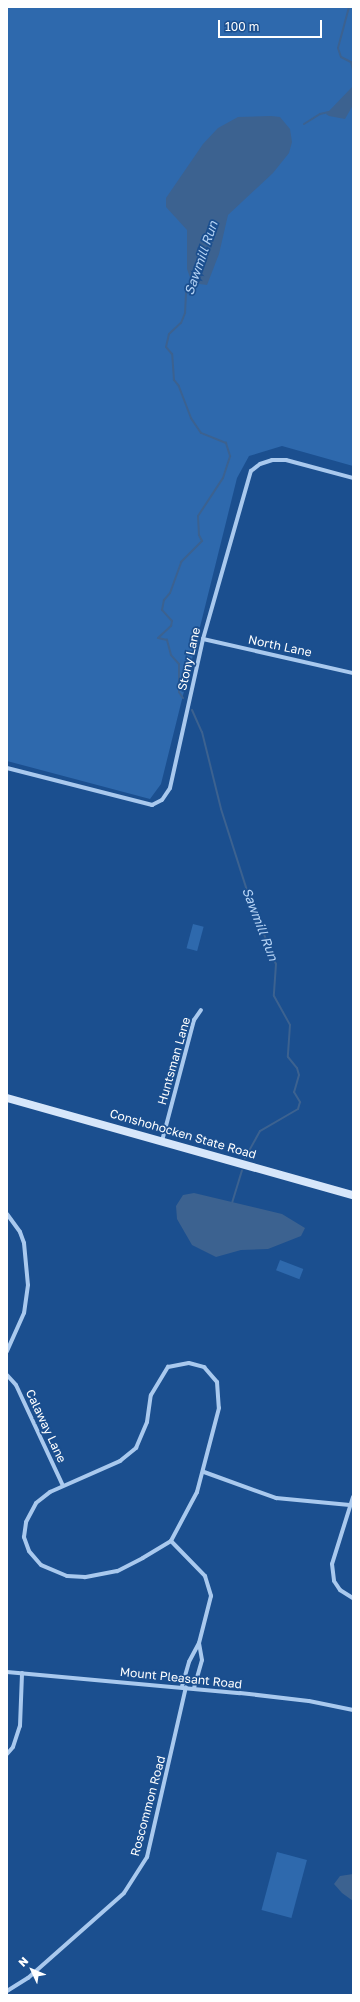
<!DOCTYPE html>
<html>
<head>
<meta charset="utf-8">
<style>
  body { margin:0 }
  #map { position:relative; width:360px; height:2002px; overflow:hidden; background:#1b4f8f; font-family:"Golos Text",sans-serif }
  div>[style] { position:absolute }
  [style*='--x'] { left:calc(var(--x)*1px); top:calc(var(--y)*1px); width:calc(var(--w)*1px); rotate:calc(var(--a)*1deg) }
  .green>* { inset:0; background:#2e69ad; transform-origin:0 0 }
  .water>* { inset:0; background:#3c6290 }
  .stream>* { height:2px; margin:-1px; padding:0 1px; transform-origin:1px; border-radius:1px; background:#3c6290 }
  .minor>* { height:4px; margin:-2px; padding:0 2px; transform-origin:2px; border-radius:2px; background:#a9c9ee }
  .secondary>* { height:8px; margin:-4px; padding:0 4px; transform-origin:4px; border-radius:4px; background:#d6e6fa }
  span { translate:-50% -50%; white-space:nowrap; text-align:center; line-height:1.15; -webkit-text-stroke:3.5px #1b4f8f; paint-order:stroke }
  .street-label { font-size:12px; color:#fff }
  .water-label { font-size:13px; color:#b5d3f5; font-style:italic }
  .frame { position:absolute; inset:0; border:8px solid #fff; pointer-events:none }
  .north { position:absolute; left:12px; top:1950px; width:40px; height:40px; -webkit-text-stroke:3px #1b4f8f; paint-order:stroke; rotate:314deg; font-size:11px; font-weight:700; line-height:16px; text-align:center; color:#fff }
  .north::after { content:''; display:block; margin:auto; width:14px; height:18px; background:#fff; clip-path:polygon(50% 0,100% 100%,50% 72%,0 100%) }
  .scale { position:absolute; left:218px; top:20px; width:104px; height:18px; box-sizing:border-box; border:2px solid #fff; border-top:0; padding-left:5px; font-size:12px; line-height:14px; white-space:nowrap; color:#fff; -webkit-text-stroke:3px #1b4f8f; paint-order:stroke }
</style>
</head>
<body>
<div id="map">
  <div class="green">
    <div style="clip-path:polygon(7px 7px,353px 7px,353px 466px,282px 446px,249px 456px,237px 478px,161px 784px,150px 799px,7px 761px)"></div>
    <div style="left:193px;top:924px;width:11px;height:25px;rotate:15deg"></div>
    <div style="left:280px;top:1260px;width:25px;height:11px;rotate:21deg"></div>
    <div style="left:277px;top:1852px;width:31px;height:60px;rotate:15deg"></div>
  </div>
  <div class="water">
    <div style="clip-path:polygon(353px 86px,353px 105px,345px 119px,329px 116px,326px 114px,329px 111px)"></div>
    <div style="clip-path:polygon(271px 116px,280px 117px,290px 129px,292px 142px,289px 153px,273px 173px,228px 215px,219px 254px,207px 285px,192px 283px,187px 269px,187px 230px,166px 207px,166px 198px,203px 144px,218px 128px,238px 117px)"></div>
    <div style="clip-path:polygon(194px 1193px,282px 1214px,305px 1228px,301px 1236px,268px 1249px,241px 1250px,216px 1257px,192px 1245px,177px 1219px,176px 1206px,183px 1195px)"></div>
    <div style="clip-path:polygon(353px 1874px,353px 1901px,342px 1893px,334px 1884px,340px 1876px)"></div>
  </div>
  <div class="stream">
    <div style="--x:349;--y:7;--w:42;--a:105"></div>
    <div style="--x:338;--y:48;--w:9;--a:72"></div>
    <div style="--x:341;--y:57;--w:11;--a:27"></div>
    <div style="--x:351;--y:62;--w:8;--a:76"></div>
    <div style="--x:304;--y:124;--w:19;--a:-32"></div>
    <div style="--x:320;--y:114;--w:9;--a:-13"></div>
    <div style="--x:183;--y:698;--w:7;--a:-124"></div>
    <div style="--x:179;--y:692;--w:28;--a:-90"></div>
    <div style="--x:179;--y:664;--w:12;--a:-132"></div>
    <div style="--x:171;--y:655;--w:16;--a:-105"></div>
    <div style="--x:167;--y:640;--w:9;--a:-167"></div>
    <div style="--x:158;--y:638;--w:18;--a:-43"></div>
    <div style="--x:171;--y:626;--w:5;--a:-79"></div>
    <div style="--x:172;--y:621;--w:15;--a:-132"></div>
    <div style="--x:162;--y:610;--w:10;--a:-79"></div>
    <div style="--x:164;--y:600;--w:9;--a:-49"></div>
    <div style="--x:170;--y:593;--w:33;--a:-70"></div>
    <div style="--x:181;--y:562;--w:30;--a:-45"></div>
    <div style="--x:202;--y:541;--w:7;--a:-117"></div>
    <div style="--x:199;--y:535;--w:19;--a:-93"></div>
    <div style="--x:198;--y:516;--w:45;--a:-56.7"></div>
    <div style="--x:223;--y:478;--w:23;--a:-72"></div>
    <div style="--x:230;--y:456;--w:14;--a:-107"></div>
    <div style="--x:226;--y:443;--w:27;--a:-158"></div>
    <div style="--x:201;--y:433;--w:18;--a:-124"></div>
    <div style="--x:191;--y:418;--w:34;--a:-111"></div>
    <div style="--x:179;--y:386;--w:8;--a:-130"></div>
    <div style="--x:174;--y:380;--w:26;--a:-94"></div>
    <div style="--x:172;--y:354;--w:9;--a:-131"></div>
    <div style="--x:166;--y:347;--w:13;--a:-77"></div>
    <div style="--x:169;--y:334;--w:16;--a:-43"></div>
    <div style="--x:181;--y:323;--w:11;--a:-68"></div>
    <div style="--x:185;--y:313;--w:20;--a:-87"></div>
    <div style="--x:186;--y:293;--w:13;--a:-58"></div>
    <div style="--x:192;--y:710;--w:24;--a:66"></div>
    <div style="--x:202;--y:732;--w:79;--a:76.1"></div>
    <div style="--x:221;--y:809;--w:92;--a:72.3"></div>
    <div style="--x:249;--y:897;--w:72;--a:68.1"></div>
    <div style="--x:276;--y:964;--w:32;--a:94"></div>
    <div style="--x:274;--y:996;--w:33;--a:61"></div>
    <div style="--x:290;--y:1025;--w:32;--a:94"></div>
    <div style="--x:288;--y:1057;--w:14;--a:51"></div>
    <div style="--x:297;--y:1068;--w:7;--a:74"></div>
    <div style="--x:299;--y:1075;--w:18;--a:106"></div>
    <div style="--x:294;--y:1092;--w:12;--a:59"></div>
    <div style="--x:300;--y:1102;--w:7;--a:106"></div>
    <div style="--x:298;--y:1109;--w:44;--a:149.9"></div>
    <div style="--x:260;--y:1131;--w:31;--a:119"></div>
    <div style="--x:232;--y:1203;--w:34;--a:-73"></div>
  </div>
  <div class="minor">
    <div style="--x:203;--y:639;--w:154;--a:12.8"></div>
    <div style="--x:7;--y:768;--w:150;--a:14.3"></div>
    <div style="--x:152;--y:805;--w:11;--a:-27"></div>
    <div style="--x:162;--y:800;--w:14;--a:-56"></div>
    <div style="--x:170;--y:788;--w:153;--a:-77.5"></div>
    <div style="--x:203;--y:639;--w:175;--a:-74.1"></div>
    <div style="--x:251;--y:471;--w:11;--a:-38"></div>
    <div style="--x:260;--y:464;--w:13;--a:-18"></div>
    <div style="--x:272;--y:460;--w:14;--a:0"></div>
    <div style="--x:286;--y:460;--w:69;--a:15"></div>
    <div style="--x:162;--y:1141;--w:125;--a:-75.2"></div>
    <div style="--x:194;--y:1020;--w:12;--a:-55"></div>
    <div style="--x:7;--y:1214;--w:22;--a:54"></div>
    <div style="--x:20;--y:1232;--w:12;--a:70"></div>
    <div style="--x:24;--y:1243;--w:42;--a:84.6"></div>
    <div style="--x:28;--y:1285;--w:28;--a:98"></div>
    <div style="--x:24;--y:1313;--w:42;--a:114.1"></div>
    <div style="--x:189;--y:1363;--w:16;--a:15"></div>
    <div style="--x:204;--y:1367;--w:20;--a:49"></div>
    <div style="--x:217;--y:1382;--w:26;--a:86"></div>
    <div style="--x:219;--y:1408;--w:87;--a:104.7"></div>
    <div style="--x:197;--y:1492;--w:55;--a:118"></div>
    <div style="--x:171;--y:1541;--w:33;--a:149"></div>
    <div style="--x:143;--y:1558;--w:29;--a:153"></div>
    <div style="--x:117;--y:1571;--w:33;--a:169"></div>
    <div style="--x:85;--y:1577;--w:18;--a:-177"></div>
    <div style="--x:67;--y:1576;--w:28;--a:-157"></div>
    <div style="--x:41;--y:1565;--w:18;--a:-131"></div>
    <div style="--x:29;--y:1551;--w:15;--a:-110"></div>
    <div style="--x:24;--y:1537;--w:15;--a:-82"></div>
    <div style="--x:26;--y:1522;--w:21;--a:-62"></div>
    <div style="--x:36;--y:1503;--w:18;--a:-38"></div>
    <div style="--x:50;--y:1492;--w:77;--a:-23.9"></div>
    <div style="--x:120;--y:1461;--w:21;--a:-39"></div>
    <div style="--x:136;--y:1448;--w:28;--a:-67"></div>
    <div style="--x:147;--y:1422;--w:27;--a:-82"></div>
    <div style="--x:151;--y:1395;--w:33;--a:-59"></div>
    <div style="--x:168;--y:1367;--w:21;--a:-11"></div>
    <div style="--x:7;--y:1375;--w:13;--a:48"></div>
    <div style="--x:16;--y:1385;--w:111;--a:65"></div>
    <div style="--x:204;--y:1472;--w:77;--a:19.9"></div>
    <div style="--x:276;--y:1498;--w:74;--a:5.4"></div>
    <div style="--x:353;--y:1497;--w:70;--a:107.4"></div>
    <div style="--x:332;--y:1564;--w:17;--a:83"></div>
    <div style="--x:334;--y:1581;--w:11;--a:56"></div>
    <div style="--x:340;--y:1590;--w:15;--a:32"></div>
    <div style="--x:171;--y:1541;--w:49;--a:45.8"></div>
    <div style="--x:205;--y:1576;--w:21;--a:73"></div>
    <div style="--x:211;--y:1596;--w:49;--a:104.3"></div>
    <div style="--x:199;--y:1643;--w:21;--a:118"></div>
    <div style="--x:189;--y:1662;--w:26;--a:106"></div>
    <div style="--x:7;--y:1672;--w:234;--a:5.2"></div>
    <div style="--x:240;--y:1693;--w:69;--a:6.6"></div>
    <div style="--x:309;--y:1701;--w:45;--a:11.6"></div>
    <div style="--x:194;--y:1688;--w:29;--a:-74"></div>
    <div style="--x:202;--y:1660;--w:17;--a:-100"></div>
    <div style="--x:7;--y:1754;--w:9;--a:-49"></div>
    <div style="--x:13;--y:1747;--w:22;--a:-72"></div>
    <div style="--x:20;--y:1726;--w:53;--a:-87.8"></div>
    <div style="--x:7;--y:1991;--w:25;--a:-32"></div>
    <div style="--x:28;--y:1978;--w:128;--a:-41.5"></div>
    <div style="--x:124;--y:1893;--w:43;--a:-57.4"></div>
    <div style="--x:147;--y:1857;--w:174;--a:-77.1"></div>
  </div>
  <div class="secondary">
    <div style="--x:7;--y:1098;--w:359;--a:15.7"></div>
  </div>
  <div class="street-label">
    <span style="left:280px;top:646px;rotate:12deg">North Lane</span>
    <span style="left:189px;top:659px;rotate:-77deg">Stony Lane</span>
    <span style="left:174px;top:1061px;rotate:-74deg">Huntsman Lane</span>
    <span style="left:183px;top:1134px;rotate:16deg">Conshohocken State Road</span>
    <span style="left:46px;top:1426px;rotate:65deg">Calaway Lane</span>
    <span style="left:181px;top:1678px;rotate:6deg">Mount Pleasant Road</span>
    <span style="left:148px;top:1806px;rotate:-75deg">Roscommon Road</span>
  </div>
  <div class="water-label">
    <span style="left:201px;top:258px;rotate:-71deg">Sawmill Run</span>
    <span style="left:260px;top:924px;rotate:69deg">Sawmill Run</span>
  </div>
  <div class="frame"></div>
  <div class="north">N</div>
  <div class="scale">100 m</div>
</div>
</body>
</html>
